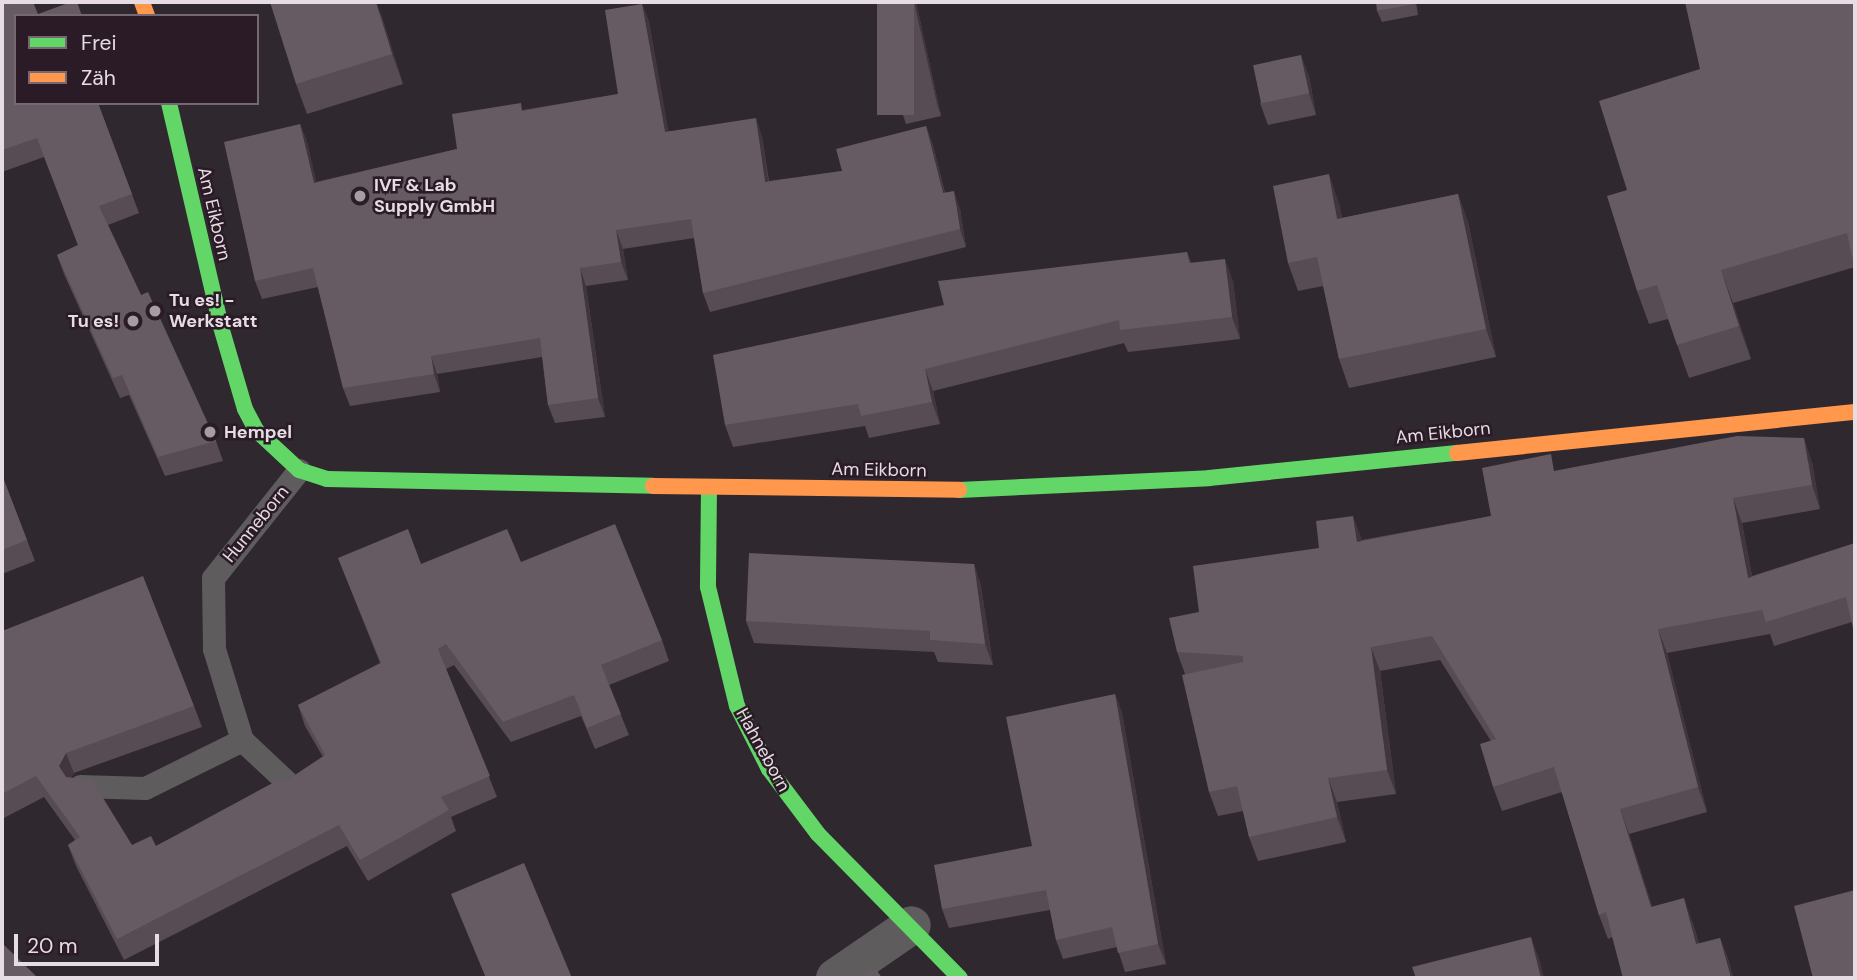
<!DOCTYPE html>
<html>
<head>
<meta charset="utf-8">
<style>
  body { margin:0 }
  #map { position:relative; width:1857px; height:980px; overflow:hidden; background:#30282f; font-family:"DM Sans",sans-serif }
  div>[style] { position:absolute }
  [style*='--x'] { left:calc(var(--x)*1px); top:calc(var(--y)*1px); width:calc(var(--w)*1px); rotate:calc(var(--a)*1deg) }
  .lane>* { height:23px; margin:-11.5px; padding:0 11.5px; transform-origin:11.5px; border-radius:11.5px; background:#5f5c5e }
  .street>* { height:38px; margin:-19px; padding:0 19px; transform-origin:19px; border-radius:19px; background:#5f5c5e }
  .fast>* { height:16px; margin:-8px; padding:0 8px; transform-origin:8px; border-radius:8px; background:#63d668 }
  .slow>* { height:16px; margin:-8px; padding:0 8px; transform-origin:8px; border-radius:8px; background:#ff974d }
  .wall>* { inset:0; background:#574b54 }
  .shaded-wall>* { inset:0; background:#41363f }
  .building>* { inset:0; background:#665b63; transform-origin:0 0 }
  .dots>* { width:19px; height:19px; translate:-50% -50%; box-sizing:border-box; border:4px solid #2a1b27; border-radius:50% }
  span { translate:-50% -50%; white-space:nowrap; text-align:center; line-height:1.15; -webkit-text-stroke:5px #2a1b27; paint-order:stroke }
  .poi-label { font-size:18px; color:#e6dce3; font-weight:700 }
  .left { translate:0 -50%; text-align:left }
  .right { translate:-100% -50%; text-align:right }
  .street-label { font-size:18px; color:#e6dce3 }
  .frame { position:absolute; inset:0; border:4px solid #e6dce3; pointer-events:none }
  .legend { position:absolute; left:14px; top:14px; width:245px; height:91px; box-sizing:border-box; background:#2a1b27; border:2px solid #756872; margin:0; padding:9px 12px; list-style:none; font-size:21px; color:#e6dce3 }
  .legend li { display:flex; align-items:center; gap:14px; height:35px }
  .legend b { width:35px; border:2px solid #756872 }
  .scale { position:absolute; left:14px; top:934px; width:145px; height:32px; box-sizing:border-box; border:4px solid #e6dce3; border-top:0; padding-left:9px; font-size:21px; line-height:24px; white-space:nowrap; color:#e6dce3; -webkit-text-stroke:5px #2a1b27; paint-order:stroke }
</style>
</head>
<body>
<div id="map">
  <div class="lane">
    <div style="--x:242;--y:740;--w:95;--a:-107.1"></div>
    <div style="--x:214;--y:649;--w:71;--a:-90.8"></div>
    <div style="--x:213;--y:578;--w:138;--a:-51.5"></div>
    <div style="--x:80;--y:786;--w:65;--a:1.8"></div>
    <div style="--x:145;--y:788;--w:108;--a:-26.3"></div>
    <div style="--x:242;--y:740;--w:69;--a:43.2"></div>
  </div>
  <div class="street">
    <div style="--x:835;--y:978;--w:93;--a:-34.5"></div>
  </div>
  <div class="fast">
    <div style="--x:169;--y:103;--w:230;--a:76.9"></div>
    <div style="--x:221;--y:327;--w:85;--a:73.7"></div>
    <div style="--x:245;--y:409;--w:24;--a:62"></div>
    <div style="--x:256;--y:430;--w:59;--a:42.9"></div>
    <div style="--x:299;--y:470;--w:29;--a:18"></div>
    <div style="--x:327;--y:479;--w:326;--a:1.2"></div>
    <div style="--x:709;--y:487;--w:100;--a:90.6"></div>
    <div style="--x:708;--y:587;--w:122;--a:76.3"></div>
    <div style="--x:737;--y:706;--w:71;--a:63.1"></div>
    <div style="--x:769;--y:769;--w:81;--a:53"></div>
    <div style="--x:818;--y:834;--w:202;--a:45.4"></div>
    <div style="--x:959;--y:490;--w:250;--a:-2.7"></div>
    <div style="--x:1209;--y:478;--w:249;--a:-5.8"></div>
  </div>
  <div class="slow">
    <div style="--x:142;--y:2;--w:15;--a:70"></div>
    <div style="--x:1457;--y:453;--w:400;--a:-5.9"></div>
    <div style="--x:653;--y:486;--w:306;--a:0.7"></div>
  </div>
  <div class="wall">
    <div style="clip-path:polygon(2px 2px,38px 14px,82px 16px,16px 16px,98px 103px,139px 213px,108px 225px,141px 295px,216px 441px,223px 461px,165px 476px,129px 395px,120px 398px,64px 274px,57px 255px,78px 245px,44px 157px,2px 172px)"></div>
    <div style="clip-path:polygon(877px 2px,916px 2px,941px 116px,906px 124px,902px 112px)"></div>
    <div style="clip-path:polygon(1416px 2px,1418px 15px,1382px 22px,1377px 11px)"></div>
    <div style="clip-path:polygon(1855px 2px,1855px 267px,1733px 303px,1751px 359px,1689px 378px,1668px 319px,1649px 324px,1637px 291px,1627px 190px,1700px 69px)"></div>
    <div style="clip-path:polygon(642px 4px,649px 22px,668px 131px,762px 136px,769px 181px,842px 171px,926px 126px,933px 145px,945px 193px,960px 209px,966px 247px,710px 312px,703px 293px,694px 238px,623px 249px,628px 280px,586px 286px,605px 417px,555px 423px,548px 405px,542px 357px,437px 374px,440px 392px,350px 406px,343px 388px,318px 287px,262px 299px,255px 281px,300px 124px,307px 142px,316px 182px,457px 149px,523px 110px,618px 94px)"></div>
    <div style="clip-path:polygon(381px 14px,403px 84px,307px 114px,296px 84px)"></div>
    <div style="clip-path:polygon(1309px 76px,1316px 115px,1268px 125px,1260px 103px)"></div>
    <div style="clip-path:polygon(1458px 194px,1468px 222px,1496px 357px,1349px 388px,1339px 359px,1323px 286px,1298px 291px,1288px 263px,1339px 203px,1342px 218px)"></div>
    <div style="clip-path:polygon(1187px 252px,1191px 263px,1233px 281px,1240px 339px,1128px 352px,1124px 343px,933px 391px,940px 424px,869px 438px,865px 426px,733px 447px,725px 425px)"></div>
    <div style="clip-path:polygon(1812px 462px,1820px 509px,1742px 523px,1752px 576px,1855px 543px,1852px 622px,1774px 646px,1770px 634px,1667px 653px,1707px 812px,1629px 834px,1652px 906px,1693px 923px,1699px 944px,1720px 938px,1729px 962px,1733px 978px,1623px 978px,1612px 937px,1608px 939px,1599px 915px,1562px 792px,1502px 811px,1493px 787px,1491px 741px,1440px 660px,1380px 671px,1396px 794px,1337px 802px,1346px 842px,1258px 861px,1249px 837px,1243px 811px,1218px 816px,1209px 792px,1185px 674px,1177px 652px,1199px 612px,1319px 548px,1491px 516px,1557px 471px)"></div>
    <div style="clip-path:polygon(2px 475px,35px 561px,2px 574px)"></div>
    <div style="clip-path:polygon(338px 558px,421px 564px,521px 562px,662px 640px,669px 661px,609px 685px,629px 735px,595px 749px,581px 716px,511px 742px,454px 665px,446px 669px,497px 797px,451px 817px,456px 831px,368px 881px,347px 846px,124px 960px,76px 866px,68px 845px,75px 840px,44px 797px,2px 819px,2px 631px,194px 706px,202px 727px,74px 773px,71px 778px,132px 845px,156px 846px,289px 779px,323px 757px,305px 726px,298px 705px,380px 663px)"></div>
    <div style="clip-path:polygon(974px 564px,981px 586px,993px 665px,938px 662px,934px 652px,754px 643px,746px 621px)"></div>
    <div style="clip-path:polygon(1115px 694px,1122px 713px,1166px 964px,1125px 972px,1117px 947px,1063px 959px,1056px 940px,1050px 910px,949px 928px,942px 909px,1032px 846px)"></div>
  </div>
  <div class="shaded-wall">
    <div style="clip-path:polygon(376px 2px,381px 14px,403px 84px,392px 54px)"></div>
    <div style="clip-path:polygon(914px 2px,916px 2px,941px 116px,937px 104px)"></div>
    <div style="clip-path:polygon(642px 4px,649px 22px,672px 150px,665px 132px)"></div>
    <div style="clip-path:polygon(1301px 55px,1309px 76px,1316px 115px,1309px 93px)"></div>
    <div style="clip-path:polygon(756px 118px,762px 136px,771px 200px,765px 182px)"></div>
    <div style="clip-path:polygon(300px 124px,307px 142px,321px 201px,314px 183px)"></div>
    <div style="clip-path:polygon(926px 126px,933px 145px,949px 212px,943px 193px)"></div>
    <div style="clip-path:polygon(1329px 174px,1339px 203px,1348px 247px,1337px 219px)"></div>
    <div style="clip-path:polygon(954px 191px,960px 209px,966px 247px,960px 229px)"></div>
    <div style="clip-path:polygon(1458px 194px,1468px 222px,1496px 357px,1486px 329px)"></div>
    <div style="clip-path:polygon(616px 230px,623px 249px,628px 280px,621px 262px)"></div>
    <div style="clip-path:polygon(1225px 259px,1233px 281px,1240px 339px,1232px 317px)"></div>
    <div style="clip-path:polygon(580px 268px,586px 286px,605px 417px,598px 398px)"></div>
    <div style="clip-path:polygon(1721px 270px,1733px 303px,1751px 359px,1739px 326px)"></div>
    <div style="clip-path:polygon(431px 356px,437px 374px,440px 392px,434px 374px)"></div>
    <div style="clip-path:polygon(925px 369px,933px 391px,940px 424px,932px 402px)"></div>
    <div style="clip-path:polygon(1804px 438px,1812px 462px,1820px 509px,1812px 485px)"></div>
    <div style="clip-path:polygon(1733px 498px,1742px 523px,1757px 602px,1748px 578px)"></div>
    <div style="clip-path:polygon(1353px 516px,1362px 540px,1366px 566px,1357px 542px)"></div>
    <div style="clip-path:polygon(974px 564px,981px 586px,993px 665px,985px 644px)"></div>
    <div style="clip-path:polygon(1658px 629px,1667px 653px,1707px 812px,1698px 787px)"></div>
    <div style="clip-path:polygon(1371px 647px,1380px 671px,1396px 794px,1387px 770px)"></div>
    <div style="clip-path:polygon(1115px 694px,1122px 713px,1166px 964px,1158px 944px)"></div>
    <div style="clip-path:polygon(66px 753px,74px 773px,66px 786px,59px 766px)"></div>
    <div style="clip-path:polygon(1328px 778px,1337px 802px,1346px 842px,1337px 817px)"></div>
    <div style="clip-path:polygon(1620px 809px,1629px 834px,1660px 931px,1651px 907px)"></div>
    <div style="clip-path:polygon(1684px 898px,1693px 923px,1705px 968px,1696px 944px)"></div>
    <div style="clip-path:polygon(1531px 937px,1540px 961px,1544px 978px,1541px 978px)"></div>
    <div style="clip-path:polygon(1720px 938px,1729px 962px,1733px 978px,1731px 978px)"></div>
  </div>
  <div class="building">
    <div style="clip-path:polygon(2px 2px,33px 2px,38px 14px,71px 2px,77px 2px,82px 16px,16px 16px,16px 103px,98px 103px,132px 194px,99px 206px,141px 295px,148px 292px,216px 441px,158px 457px,122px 375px,113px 378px,57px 255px,78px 245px,37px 138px,2px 150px)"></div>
    <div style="clip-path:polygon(270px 2px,376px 2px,392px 54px,296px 84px)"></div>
    <div style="left:877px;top:2px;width:37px;height:113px"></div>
    <div style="clip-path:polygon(1376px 2px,1414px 2px,1414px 4px,1377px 11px)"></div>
    <div style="clip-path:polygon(1685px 2px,1855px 2px,1855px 270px,1847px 233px,1721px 270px,1739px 326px,1677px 345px,1657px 285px,1637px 291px,1607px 196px,1627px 190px,1599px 101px,1700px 69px)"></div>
    <div style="clip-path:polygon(642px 4px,665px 132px,756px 118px,765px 182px,842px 171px,836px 149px,926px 126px,943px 193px,954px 191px,960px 229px,703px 293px,691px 219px,616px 230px,621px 262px,580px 268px,598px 398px,548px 405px,540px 338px,431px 356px,434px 374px,343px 388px,313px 268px,255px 281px,224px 142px,300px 124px,314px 183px,457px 149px,452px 114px,521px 103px,522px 111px,618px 94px,605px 10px)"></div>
    <div style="left:1301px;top:55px;width:39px;height:49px;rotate:78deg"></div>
    <div style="clip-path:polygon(1329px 174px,1337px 219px,1458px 194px,1486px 329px,1339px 359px,1317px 257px,1288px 263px,1273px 186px)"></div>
    <div style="clip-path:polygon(1187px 252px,1189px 263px,1225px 259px,1232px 317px,1120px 330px,1119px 320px,925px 369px,932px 402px,861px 416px,858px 404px,725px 425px,713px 355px,944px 305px,938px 281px)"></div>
    <div style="clip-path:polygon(1737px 436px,1804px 438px,1812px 485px,1733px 498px,1748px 578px,1855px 543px,1855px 637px,1846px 597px,1766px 622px,1762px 610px,1658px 629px,1698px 787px,1620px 809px,1651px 907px,1684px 898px,1696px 944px,1720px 938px,1731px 978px,1623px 978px,1606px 912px,1599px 915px,1554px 767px,1493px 787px,1480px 744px,1496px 739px,1432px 636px,1371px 647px,1387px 770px,1328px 778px,1337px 817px,1249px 837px,1237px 786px,1209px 792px,1182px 675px,1243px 662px,1243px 656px,1177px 652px,1169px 618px,1199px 612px,1193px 566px,1319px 548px,1316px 521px,1353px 516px,1357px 542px,1491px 516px,1482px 468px,1551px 454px,1554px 471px)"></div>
    <div style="clip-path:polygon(2px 475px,27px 540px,2px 550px)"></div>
    <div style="clip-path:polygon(615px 524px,662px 640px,601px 665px,621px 714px,587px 728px,574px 695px,503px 722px,446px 644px,438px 649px,490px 776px,441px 797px,449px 810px,360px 860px,339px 825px,117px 939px,68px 845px,80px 837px,36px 776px,2px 794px,2px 631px,143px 576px,194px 706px,66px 753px,59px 766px,66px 777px,92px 780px,132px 845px,151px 836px,156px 846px,280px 779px,289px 779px,325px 755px,298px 705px,381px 663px,338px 558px,408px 529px,421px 564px,507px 529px,521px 562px)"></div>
    <div style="clip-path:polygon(749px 553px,974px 564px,985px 644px,930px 640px,930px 631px,746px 621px)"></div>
    <div style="clip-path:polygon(1115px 694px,1158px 944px,1118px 953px,1112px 927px,1056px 940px,1046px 890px,942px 909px,934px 865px,1032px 846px,1006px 717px)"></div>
    <div style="clip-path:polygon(524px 863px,572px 978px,486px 978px,451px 894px)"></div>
    <div style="clip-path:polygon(1855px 890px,1855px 978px,1813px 978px,1794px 906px)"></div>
    <div style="clip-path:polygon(1531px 937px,1541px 978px,1416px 978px,1412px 967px)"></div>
    <div style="clip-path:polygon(2px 943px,38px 978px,2px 978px)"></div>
    <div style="clip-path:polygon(876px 969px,882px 978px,862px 978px)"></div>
  </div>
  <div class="dots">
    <div style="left:360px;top:196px;background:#a69da4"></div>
    <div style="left:155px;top:311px;background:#a69da4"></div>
    <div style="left:133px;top:321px;background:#a69da4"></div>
    <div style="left:210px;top:432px;background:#a69da4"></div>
  </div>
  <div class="poi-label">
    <span class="left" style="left:374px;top:196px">IVF &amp; Lab<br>Supply GmbH</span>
    <span class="left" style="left:169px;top:311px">Tu es! -<br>Werkstatt</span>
    <span class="right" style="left:119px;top:321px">Tu es!</span>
    <span class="left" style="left:224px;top:432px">Hempel</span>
  </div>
  <div class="street-label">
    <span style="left:214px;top:214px;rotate:77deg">Am Eikborn</span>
    <span style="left:1443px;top:433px;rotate:-6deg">Am Eikborn</span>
    <span style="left:879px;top:470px;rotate:1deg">Am Eikborn</span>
    <span style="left:256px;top:524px;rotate:-51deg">Hunneborn</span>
    <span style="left:763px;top:750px;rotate:61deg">Hahneborn</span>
  </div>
  <div class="frame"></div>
  <ul class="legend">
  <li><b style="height:9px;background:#63d668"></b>Frei</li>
  <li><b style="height:9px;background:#ff974d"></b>Zäh</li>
  </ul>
  <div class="scale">20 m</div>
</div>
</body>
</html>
